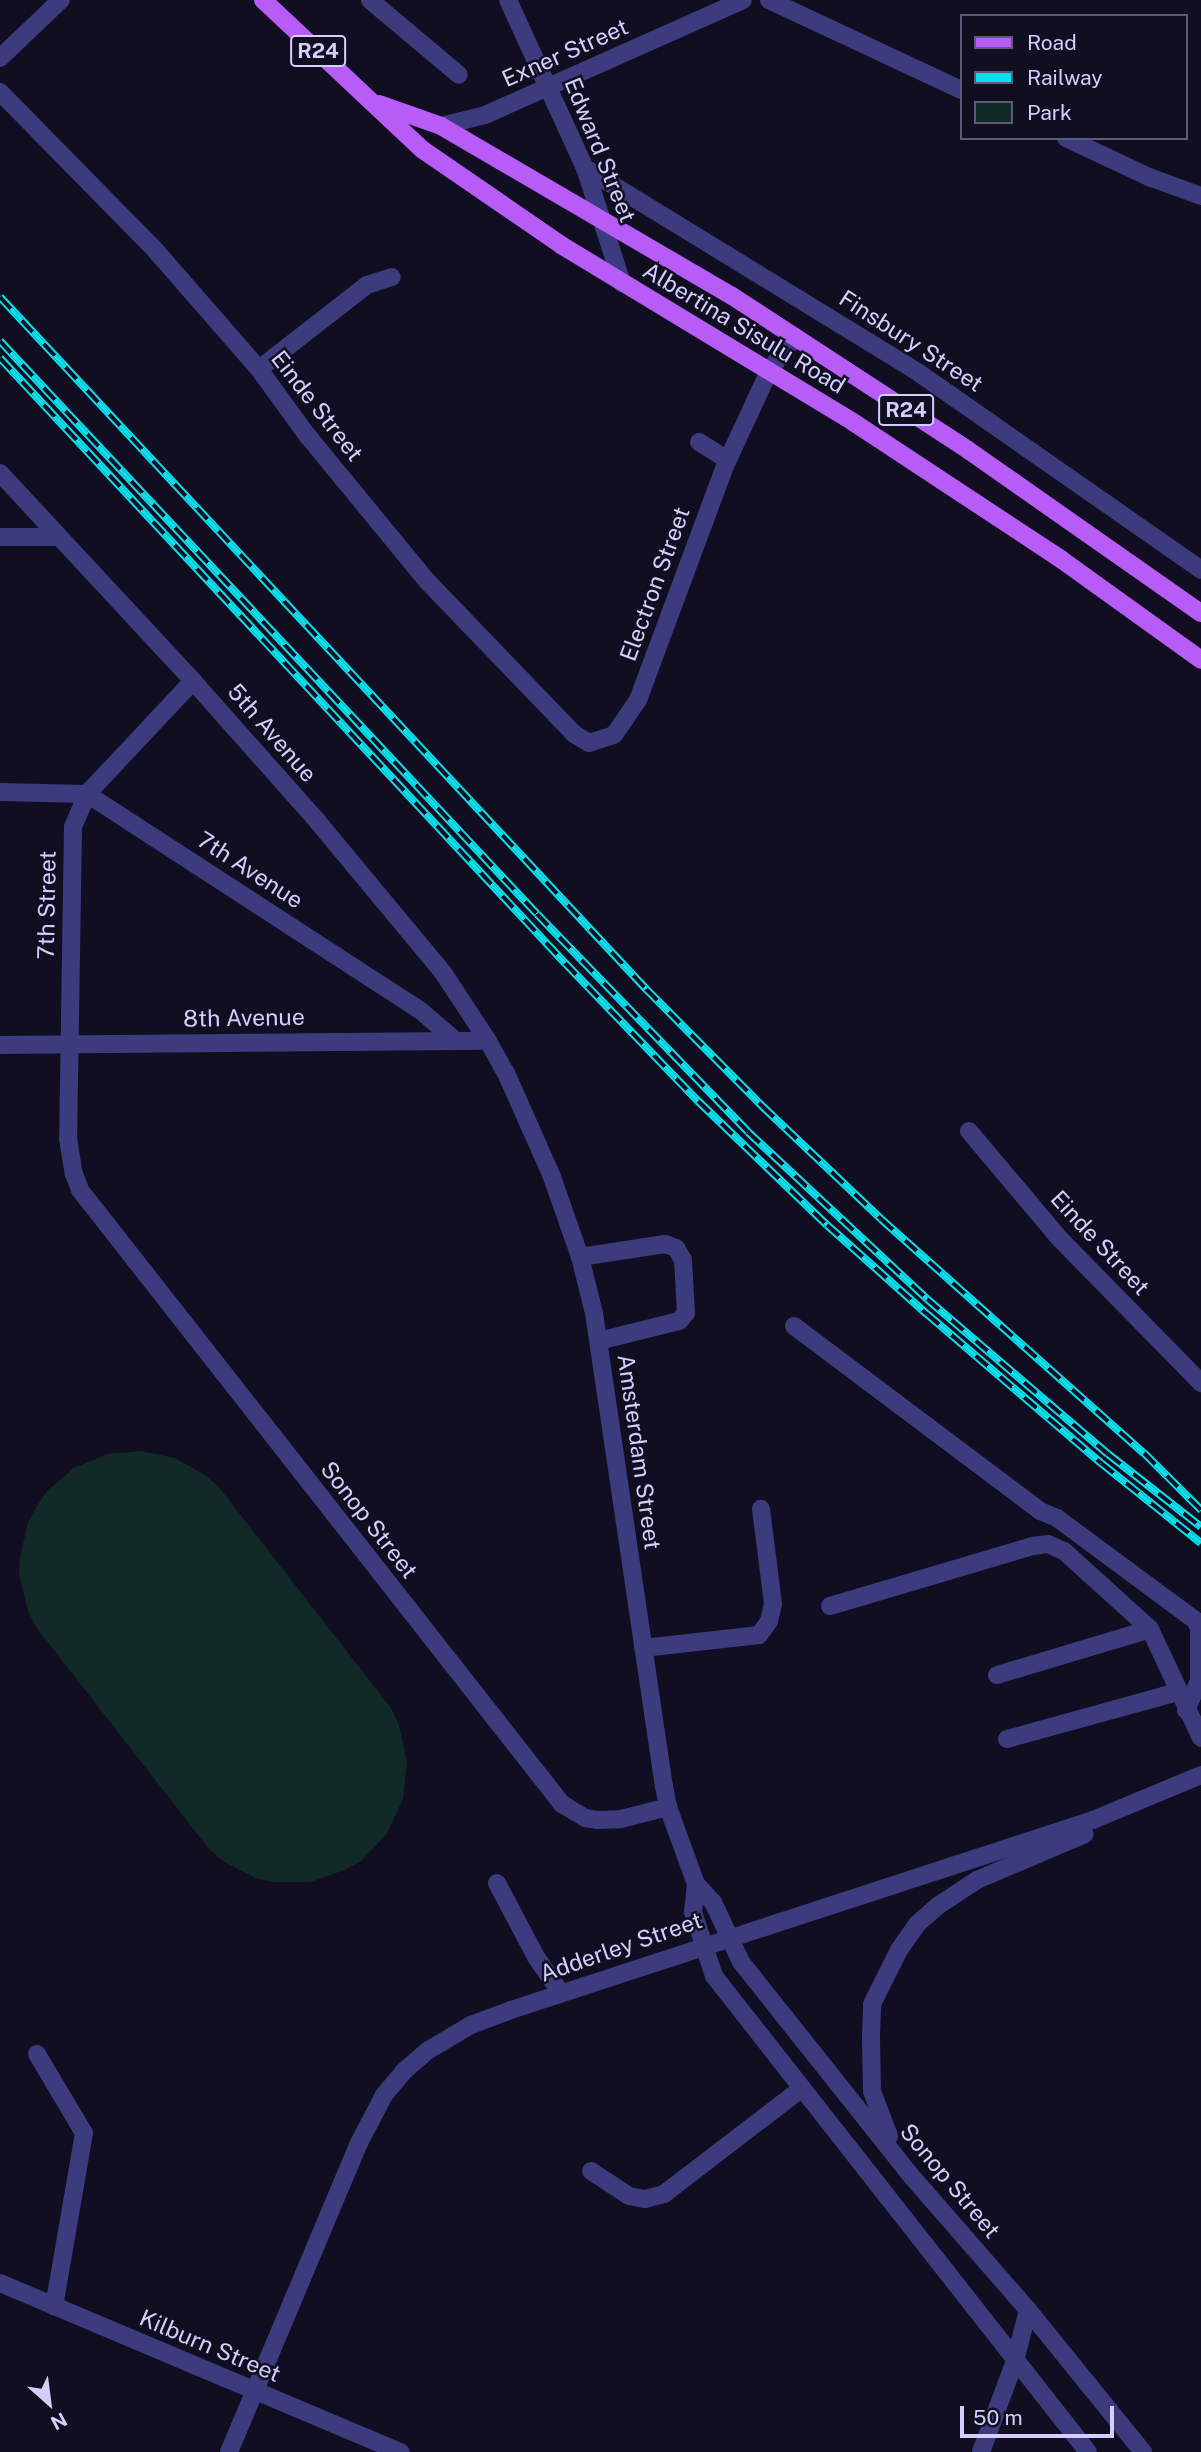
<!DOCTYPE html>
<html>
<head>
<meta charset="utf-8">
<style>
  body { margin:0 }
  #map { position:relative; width:1201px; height:2452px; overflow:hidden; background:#100e20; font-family:"Public Sans",sans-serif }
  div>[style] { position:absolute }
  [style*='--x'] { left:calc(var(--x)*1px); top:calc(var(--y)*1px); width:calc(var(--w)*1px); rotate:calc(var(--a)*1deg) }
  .green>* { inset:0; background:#112a28 }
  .minor>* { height:18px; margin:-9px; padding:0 9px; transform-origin:9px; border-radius:9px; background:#3b3b7d }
  .major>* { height:18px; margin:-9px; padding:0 9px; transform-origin:9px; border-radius:9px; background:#b75cf7 }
  .rail>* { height:8px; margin-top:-4px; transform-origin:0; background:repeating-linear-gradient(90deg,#100e20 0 16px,#0cdfec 0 32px); box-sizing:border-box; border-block:2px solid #0cdfec }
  span { translate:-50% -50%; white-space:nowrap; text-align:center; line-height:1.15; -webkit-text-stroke:5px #100e20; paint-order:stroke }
  .shield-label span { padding:2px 5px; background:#100e20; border:2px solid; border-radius:5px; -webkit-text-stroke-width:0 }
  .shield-label { font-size:21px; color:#d3cffd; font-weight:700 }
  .street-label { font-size:23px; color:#d3cffd }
  .legend { position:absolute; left:960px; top:14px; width:228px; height:126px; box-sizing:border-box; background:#100e20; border:2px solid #5e5b78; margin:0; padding:9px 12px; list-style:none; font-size:21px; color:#d3cffd }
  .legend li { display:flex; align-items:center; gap:14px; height:35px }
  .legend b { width:35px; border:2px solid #5e5b78 }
  .north { position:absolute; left:14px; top:2368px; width:70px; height:70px; -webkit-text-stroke:5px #100e20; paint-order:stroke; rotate:152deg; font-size:19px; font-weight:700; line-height:28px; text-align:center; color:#d3cffd }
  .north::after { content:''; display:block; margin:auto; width:24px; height:32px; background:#d3cffd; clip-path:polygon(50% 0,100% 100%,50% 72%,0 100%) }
  .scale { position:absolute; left:960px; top:2406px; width:154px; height:32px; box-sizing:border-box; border:4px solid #d3cffd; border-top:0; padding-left:9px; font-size:21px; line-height:24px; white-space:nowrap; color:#d3cffd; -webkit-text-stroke:5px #100e20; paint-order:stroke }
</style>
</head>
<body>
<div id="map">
  <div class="green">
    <div style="clip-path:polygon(141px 1451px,175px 1458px,205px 1475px,218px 1486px,391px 1708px,399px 1725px,407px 1762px,403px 1799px,387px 1834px,361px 1861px,345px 1870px,310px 1882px,273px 1882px,255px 1878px,223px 1861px,209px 1849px,36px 1627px,28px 1611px,19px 1575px,20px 1558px,28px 1522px,37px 1506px,47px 1491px,74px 1468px,107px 1454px)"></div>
  </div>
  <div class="minor">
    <div style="--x:370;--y:0;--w:116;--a:40.1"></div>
    <div style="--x:508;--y:0;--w:185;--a:65.4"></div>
    <div style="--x:585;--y:168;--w:121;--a:72.2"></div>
    <div style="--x:769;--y:0;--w:212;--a:25.1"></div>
    <div style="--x:0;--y:58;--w:84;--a:-43.6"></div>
    <div style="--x:0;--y:92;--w:223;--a:45.5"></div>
    <div style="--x:156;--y:251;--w:157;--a:48.9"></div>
    <div style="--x:259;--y:369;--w:82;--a:54"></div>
    <div style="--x:307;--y:435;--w:189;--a:50.6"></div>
    <div style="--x:427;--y:581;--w:212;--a:46.1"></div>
    <div style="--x:574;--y:734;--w:17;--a:31"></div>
    <div style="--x:589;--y:743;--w:26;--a:-18"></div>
    <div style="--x:614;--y:735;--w:42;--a:-55.6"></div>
    <div style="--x:638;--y:700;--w:250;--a:-69.6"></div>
    <div style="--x:725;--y:466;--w:105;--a:-65.1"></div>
    <div style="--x:769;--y:371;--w:43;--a:-52.6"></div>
    <div style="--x:441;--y:126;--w:45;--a:-14"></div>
    <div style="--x:485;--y:115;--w:282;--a:-24"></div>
    <div style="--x:1066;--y:138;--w:92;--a:25.2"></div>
    <div style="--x:1149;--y:177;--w:55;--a:20.1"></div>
    <div style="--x:585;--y:168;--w:392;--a:31.5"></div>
    <div style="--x:919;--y:373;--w:344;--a:34.9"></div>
    <div style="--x:259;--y:369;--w:137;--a:-37.9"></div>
    <div style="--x:367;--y:285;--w:26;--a:-18"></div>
    <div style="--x:699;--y:442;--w:34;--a:32"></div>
    <div style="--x:0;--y:473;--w:284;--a:47.1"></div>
    <div style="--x:193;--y:681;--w:188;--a:48.4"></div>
    <div style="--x:318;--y:822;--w:197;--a:50.3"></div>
    <div style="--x:444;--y:974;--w:80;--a:56.7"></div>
    <div style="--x:488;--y:1041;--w:37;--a:61"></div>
    <div style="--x:506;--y:1073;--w:114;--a:66.1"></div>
    <div style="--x:552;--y:1177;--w:85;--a:70.7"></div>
    <div style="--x:580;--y:1257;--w:58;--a:76"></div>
    <div style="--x:594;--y:1313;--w:478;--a:81.6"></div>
    <div style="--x:664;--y:1786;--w:21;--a:79"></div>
    <div style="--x:668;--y:1807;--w:82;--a:70"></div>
    <div style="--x:696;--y:1884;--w:25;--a:47"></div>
    <div style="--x:713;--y:1902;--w:66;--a:65"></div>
    <div style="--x:741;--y:1962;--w:276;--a:51.5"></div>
    <div style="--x:913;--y:2178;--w:175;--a:48.9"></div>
    <div style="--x:1028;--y:2310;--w:183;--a:51"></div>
    <div style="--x:0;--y:537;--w:59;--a:0"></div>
    <div style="--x:193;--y:681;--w:155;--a:133.2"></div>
    <div style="--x:87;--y:794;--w:36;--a:113"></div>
    <div style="--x:73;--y:827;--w:311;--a:90.9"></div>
    <div style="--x:68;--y:1138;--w:36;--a:81"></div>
    <div style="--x:74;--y:1174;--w:17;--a:69"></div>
    <div style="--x:80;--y:1190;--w:781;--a:51.87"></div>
    <div style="--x:562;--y:1804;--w:27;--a:31"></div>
    <div style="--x:585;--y:1818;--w:12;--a:9"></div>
    <div style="--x:597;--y:1820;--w:24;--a:-2"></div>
    <div style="--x:621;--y:1819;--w:49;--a:-14.3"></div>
    <div style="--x:0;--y:792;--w:87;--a:1.3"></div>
    <div style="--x:87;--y:794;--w:398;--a:33"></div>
    <div style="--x:421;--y:1011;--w:45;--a:40.5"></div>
    <div style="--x:0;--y:1045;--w:488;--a:-0.5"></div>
    <div style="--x:969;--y:1131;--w:141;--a:49.9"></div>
    <div style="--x:1060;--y:1239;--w:202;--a:45.6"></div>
    <div style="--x:580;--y:1257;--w:86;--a:-8.7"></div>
    <div style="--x:665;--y:1244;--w:12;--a:20"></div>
    <div style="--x:676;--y:1248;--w:14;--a:60"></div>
    <div style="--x:683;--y:1260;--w:53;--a:86.8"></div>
    <div style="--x:686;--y:1313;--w:11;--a:131"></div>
    <div style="--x:679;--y:1321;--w:83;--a:166.1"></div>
    <div style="--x:794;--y:1326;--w:308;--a:36.9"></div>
    <div style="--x:1040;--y:1511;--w:18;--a:22"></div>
    <div style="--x:1057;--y:1518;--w:173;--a:36.5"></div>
    <div style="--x:1196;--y:1621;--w:9;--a:69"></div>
    <div style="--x:1199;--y:1629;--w:52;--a:90"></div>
    <div style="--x:1199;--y:1681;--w:32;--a:114"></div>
    <div style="--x:830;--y:1606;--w:212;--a:-16.5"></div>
    <div style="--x:1033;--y:1546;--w:15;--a:-8"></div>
    <div style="--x:1048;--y:1544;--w:17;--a:24"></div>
    <div style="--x:1064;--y:1551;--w:116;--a:42.2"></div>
    <div style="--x:1150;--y:1629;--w:120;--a:64.9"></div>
    <div style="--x:643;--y:1648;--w:117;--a:-6.4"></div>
    <div style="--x:759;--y:1635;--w:17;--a:-54"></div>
    <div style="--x:769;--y:1621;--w:17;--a:-77"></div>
    <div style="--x:773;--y:1604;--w:96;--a:-97.2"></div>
    <div style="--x:997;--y:1675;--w:160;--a:-16.7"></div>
    <div style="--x:1007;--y:1739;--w:177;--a:-15.4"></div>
    <div style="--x:497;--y:1883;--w:84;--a:62.2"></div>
    <div style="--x:536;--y:1957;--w:44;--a:55.2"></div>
    <div style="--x:696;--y:1884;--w:28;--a:96"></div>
    <div style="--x:693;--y:1912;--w:67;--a:71.8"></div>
    <div style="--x:714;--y:1976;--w:605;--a:51.84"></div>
    <div style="--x:37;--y:2054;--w:92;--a:59.3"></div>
    <div style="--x:84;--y:2133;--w:176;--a:99.8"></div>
    <div style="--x:889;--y:2136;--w:48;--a:-110.7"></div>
    <div style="--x:872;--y:2091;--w:54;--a:-91.1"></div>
    <div style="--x:871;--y:2037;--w:33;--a:-88"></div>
    <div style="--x:872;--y:2004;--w:60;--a:-63.4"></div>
    <div style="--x:899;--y:1950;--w:32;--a:-55"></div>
    <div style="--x:917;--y:1924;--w:29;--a:-41"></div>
    <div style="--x:939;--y:1905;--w:45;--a:-33.3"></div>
    <div style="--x:977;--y:1880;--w:117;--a:-23.1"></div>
    <div style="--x:591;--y:2171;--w:45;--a:33.3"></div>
    <div style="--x:629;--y:2196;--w:16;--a:11"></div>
    <div style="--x:645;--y:2199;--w:20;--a:-15"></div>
    <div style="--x:664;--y:2194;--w:174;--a:-37.5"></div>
    <div style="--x:0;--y:2283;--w:435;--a:22.9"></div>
    <div style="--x:229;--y:2452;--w:335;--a:-67.2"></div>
    <div style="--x:359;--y:2143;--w:54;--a:-62.5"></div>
    <div style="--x:384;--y:2095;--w:30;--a:-50"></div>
    <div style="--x:403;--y:2072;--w:32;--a:-41"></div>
    <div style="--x:427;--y:2051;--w:51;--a:-30.6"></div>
    <div style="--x:471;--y:2025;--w:43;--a:-20.6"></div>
    <div style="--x:511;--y:2010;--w:612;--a:-18.08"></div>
    <div style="--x:1093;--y:1820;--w:117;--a:-22.6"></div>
    <div style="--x:981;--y:2452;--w:97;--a:-69.5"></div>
    <div style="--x:1015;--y:2361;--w:53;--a:-75.7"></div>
  </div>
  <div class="major">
    <div style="--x:263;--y:0;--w:219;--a:43.2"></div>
    <div style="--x:423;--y:150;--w:168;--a:34.5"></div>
    <div style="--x:561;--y:245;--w:341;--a:31.2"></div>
    <div style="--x:853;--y:422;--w:250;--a:33.4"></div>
    <div style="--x:1062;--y:560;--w:171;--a:35.7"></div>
    <div style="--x:379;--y:104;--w:66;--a:19.5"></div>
    <div style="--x:441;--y:126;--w:337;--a:30.3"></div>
    <div style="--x:732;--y:296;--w:282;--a:33.1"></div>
    <div style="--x:968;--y:450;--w:284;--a:35"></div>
  </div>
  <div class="rail">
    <div style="--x:0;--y:297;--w:947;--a:46.97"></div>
    <div style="--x:646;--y:989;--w:165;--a:45.2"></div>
    <div style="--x:762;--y:1106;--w:164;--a:43.5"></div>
    <div style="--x:881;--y:1219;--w:352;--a:41.7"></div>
    <div style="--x:1144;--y:1453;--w:81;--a:45"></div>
    <div style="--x:0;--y:341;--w:785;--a:46.86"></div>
    <div style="--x:537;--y:914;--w:303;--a:45.9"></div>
    <div style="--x:748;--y:1132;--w:245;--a:43"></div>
    <div style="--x:927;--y:1299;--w:238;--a:40.6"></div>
    <div style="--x:1108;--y:1454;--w:118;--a:38.1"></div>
    <div style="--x:0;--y:358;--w:828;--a:46.96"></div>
    <div style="--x:565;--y:963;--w:192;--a:46.1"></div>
    <div style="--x:698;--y:1101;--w:179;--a:43.9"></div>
    <div style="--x:827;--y:1225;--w:134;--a:41.7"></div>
    <div style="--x:927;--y:1314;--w:229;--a:40.6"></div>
    <div style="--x:1101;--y:1463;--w:128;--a:38.7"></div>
  </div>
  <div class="shield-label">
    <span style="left:318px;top:51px">R24</span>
    <span style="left:906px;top:410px">R24</span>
  </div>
  <div class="street-label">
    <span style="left:565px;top:53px;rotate:-24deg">Exner Street</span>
    <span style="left:600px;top:150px;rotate:68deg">Edward Street</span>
    <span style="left:744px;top:328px;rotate:31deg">Albertina Sisulu Road</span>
    <span style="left:911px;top:341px;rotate:33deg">Finsbury Street</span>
    <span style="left:317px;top:406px;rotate:52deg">Einde Street</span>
    <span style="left:655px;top:584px;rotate:-70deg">Electron Street</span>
    <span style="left:272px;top:733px;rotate:49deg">5th Avenue</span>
    <span style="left:250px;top:870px;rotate:33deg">7th Avenue</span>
    <span style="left:47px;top:905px;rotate:-89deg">7th Street</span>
    <span style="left:244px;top:1018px;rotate:-1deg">8th Avenue</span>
    <span style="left:1100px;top:1243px;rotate:47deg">Einde Street</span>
    <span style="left:639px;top:1452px;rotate:82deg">Amsterdam Street</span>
    <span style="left:369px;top:1520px;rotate:52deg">Sonop Street</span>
    <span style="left:621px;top:1947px;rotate:-19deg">Adderley Street</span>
    <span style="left:950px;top:2181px;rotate:50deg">Sonop Street</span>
    <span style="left:210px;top:2346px;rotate:23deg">Kilburn Street</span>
  </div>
  <ul class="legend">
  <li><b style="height:9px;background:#b75cf7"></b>Road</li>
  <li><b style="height:9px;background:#0cdfec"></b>Railway</li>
  <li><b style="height:19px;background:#112a28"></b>Park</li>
  </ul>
  <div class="north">N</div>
  <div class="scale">50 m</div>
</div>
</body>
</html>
